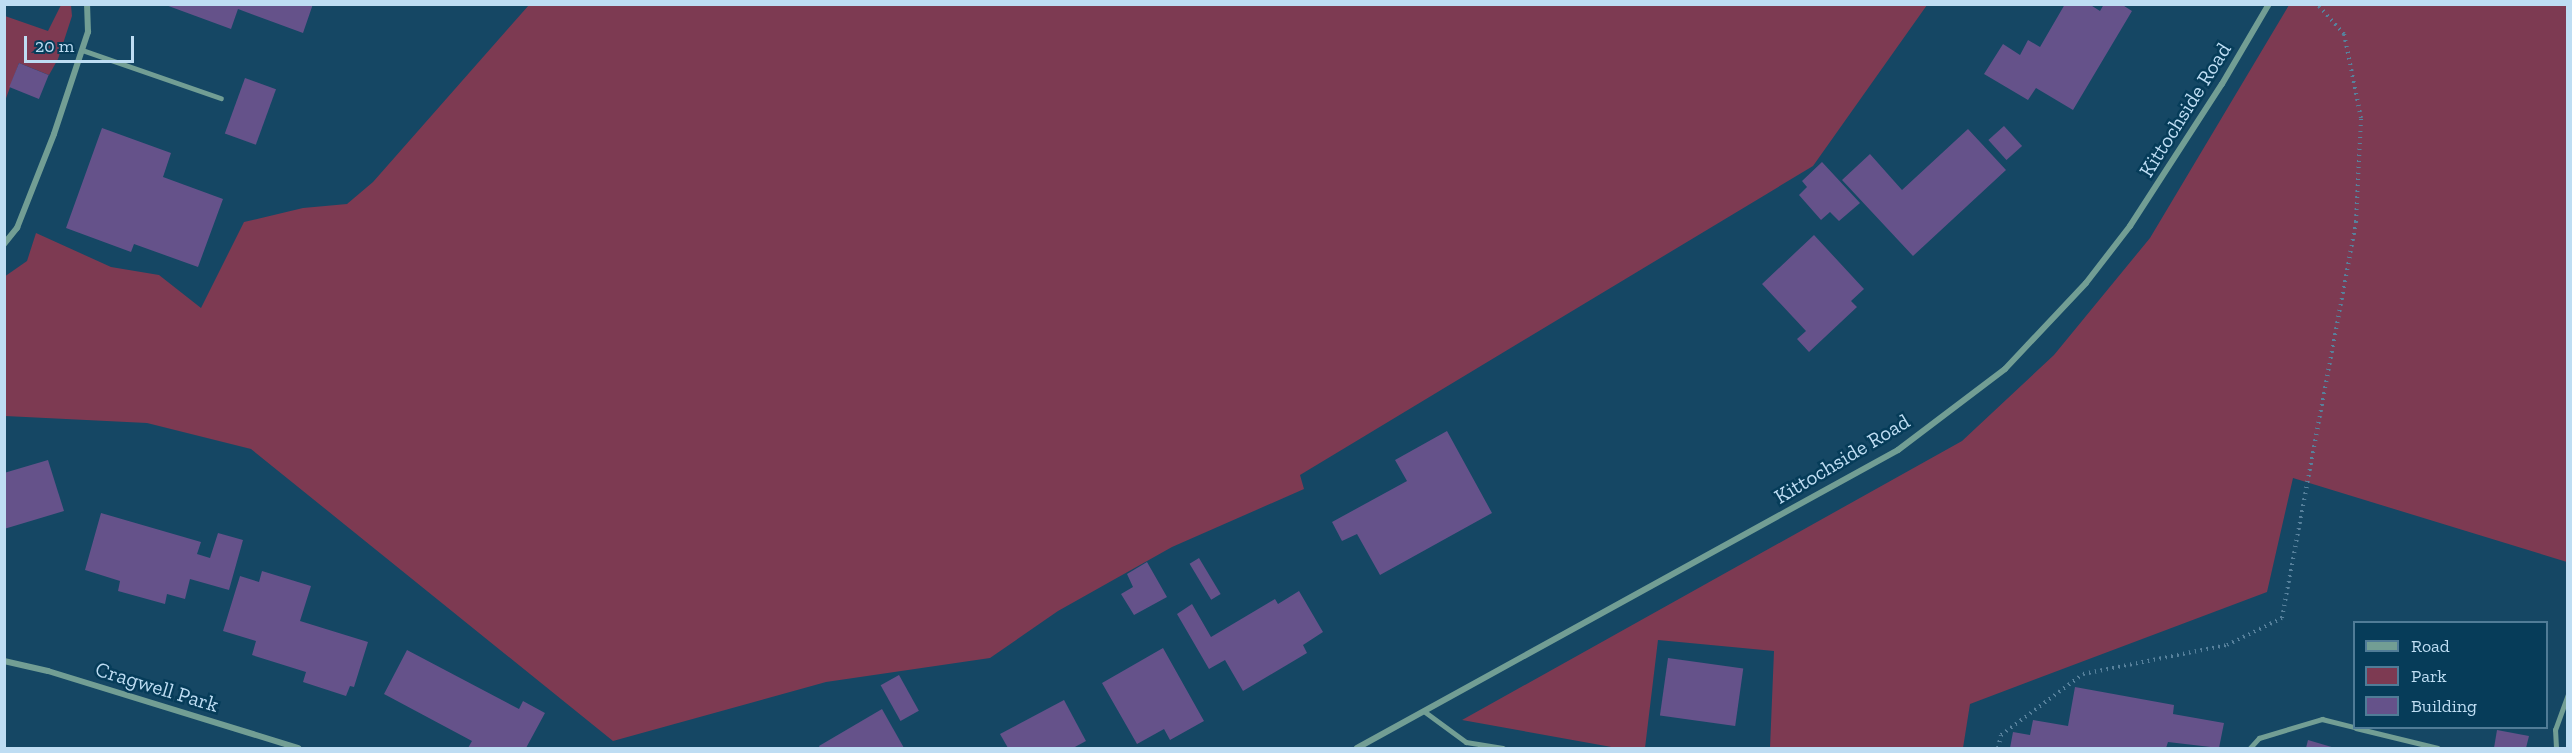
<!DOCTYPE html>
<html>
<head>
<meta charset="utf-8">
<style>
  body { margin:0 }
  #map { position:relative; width:2572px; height:753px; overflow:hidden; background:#154764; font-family:"Zilla Slab",serif }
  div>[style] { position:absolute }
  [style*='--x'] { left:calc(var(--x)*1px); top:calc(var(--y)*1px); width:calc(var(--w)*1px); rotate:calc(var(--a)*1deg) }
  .green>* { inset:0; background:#7d3a52 }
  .building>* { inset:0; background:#65528a; transform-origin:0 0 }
  .path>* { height:4px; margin-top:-2px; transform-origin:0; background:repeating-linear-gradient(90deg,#57819c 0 1.5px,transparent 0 6px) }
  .lane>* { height:4.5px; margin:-2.25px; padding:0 2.25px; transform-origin:2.25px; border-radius:2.25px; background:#729e94 }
  .street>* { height:6px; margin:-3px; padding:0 3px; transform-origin:3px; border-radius:3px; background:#729e94 }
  span { translate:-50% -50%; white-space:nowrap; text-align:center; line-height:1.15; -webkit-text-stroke:5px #063c59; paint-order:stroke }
  .street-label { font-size:21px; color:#beddf3 }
  .frame { position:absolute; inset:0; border:6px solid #beddf3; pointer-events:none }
  .legend { position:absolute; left:2353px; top:621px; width:195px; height:108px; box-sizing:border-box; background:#063c59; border:2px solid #507c97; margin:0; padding:8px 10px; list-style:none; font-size:18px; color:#beddf3 }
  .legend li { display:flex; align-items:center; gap:12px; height:30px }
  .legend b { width:30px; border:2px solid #507c97 }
  .scale { position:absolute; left:24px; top:36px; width:110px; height:27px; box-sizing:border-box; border:3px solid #beddf3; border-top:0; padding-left:8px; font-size:18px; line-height:21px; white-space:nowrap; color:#beddf3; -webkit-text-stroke:4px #063c59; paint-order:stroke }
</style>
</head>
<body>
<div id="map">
  <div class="green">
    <div style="clip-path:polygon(61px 5px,71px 5px,72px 16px,58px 59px,49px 75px,19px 63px,5px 101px,5px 16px,48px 31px)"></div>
    <div style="clip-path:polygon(529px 5px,1927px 5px,1813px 166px,1300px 475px,1304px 489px,1172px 547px,1058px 611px,990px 658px,826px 682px,613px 741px,251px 449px,147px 423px,5px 416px,4px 277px,27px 261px,36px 233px,111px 267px,159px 275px,201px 308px,244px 222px,303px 208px,347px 204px,373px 182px)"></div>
    <div style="clip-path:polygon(2289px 5px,2567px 5px,2567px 562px,2293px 478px,2267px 592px,1970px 704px,1963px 748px,1770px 748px,1774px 651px,1658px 640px,1645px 748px,1617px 748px,1462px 720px,1962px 441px,2054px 355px,2150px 238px)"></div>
  </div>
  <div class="building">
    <div style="clip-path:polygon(163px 4px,313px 4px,303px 33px,238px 9px,231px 29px)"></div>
    <div style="clip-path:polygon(2065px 4px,2089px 4px,2100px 11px,2104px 4px,2121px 4px,2132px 11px,2073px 110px,2036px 88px,2028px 100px,1984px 74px,2003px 44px,2020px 55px,2028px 40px,2040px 47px)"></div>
    <div style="left:19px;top:63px;width:32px;height:26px;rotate:22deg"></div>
    <div style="left:245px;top:78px;width:33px;height:59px;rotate:20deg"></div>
    <div style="left:2004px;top:126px;width:27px;height:21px;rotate:48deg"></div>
    <div style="clip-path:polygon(102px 128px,171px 153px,163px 177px,223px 199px,198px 267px,134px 244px,131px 252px,66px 228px)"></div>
    <div style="clip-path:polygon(1968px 129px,2006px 170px,1913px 256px,1842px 180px,1870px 154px,1902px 190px)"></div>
    <div style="clip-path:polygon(1822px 162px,1860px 203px,1839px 221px,1830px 212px,1821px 220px,1799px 195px,1807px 187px,1802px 181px)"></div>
    <div style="clip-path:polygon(1814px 235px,1864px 289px,1851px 301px,1857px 307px,1809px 352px,1797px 339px,1806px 331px,1762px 284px)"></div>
    <div style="clip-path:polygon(1447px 431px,1492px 513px,1380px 575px,1357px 534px,1342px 541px,1332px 522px,1407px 481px,1395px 460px)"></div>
    <div style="clip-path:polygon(48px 460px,64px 511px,4px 529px,4px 473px)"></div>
    <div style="clip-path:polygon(101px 513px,201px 542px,197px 554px,210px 558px,218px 533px,243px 540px,229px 590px,190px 579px,185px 599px,167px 594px,165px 604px,118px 591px,120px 581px,85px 570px)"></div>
    <div style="left:1199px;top:558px;width:42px;height:11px;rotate:59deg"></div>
    <div style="clip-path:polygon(1147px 562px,1167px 597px,1134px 615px,1121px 594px,1133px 587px,1127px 574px)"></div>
    <div style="clip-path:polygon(262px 571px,311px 586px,300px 621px,368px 642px,354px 687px,350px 686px,346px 696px,303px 682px,306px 672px,252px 655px,256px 641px,223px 631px,240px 576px,259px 582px)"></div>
    <div style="clip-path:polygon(1299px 591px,1323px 632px,1303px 645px,1307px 653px,1243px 691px,1225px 660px,1209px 669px,1177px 614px,1192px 604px,1211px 637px,1275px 599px,1278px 604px)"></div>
    <div style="clip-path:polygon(1163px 648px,1204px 721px,1170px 740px,1164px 729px,1137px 744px,1102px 683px)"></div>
    <div style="clip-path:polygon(407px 650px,519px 709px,523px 701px,545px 713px,526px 748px,468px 748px,472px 741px,384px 694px)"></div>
    <div style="left:1668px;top:658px;width:76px;height:58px;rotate:8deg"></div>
    <div style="left:899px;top:675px;width:41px;height:21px;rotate:61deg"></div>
    <div style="clip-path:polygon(2075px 687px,2174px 705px,2173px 714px,2224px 723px,2219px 748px,2168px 742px,2166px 748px,2010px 748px,2013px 732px,2030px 735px,2033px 720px,2068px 726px)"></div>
    <div style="clip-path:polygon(1064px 700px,1086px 741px,1073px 748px,1008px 748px,1000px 734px)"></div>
    <div style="clip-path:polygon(882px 709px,904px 748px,820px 748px,819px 746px)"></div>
    <div style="clip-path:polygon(2497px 730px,2529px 736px,2526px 748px,2494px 748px)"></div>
    <div style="clip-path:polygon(2308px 740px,2335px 748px,2306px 748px)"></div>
  </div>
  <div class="path">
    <div style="--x:1998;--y:748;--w:13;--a:-77"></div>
    <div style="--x:2001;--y:735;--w:102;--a:-36.6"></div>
    <div style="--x:2083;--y:674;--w:147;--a:-11.4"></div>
    <div style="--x:2227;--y:645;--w:61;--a:-26.1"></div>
    <div style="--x:2282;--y:618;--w:403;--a:-79.4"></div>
    <div style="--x:2356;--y:222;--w:104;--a:-87.2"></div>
    <div style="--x:2361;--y:118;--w:86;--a:-101.4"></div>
    <div style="--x:2344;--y:34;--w:40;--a:-132"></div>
  </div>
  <div class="lane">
    <div style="--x:82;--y:50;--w:147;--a:19.1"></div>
    <div style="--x:1424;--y:711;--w:52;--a:36.4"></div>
    <div style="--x:1466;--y:742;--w:37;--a:9"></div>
    <div style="--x:2356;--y:728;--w:84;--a:13.7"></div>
    <div style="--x:2250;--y:748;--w:13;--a:-48"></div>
    <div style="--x:2259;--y:738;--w:66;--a:-16.8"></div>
    <div style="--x:2322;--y:719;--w:33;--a:14"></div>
    <div style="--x:2556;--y:748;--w:18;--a:-93"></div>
    <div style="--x:2555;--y:730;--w:37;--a:-70"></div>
  </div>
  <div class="street">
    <div style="--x:4;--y:244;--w:21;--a:-51"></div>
    <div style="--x:17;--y:228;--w:101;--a:-68.5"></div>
    <div style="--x:54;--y:134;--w:108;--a:-71.6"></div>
    <div style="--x:88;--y:32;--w:28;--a:-92"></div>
    <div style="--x:4;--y:661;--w:45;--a:12.8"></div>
    <div style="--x:48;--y:671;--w:262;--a:17.1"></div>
    <div style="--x:1357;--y:748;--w:618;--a:-28.85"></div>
    <div style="--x:1898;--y:450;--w:134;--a:-37.1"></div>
    <div style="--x:2005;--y:369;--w:118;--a:-46.7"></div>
    <div style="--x:2086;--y:283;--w:72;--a:-52.3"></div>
    <div style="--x:2130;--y:226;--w:169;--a:-57.1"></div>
    <div style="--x:2222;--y:84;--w:93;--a:-59.6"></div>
  </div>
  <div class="street-label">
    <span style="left:2185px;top:110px;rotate:-58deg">Kittochside Road</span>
    <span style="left:1842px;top:459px;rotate:-31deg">Kittochside Road</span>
    <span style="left:157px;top:687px;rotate:17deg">Cragwell Park</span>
  </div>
  <div class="frame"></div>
  <ul class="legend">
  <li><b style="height:8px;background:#729e94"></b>Road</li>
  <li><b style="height:16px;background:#7d3a52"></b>Park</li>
  <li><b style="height:16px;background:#65528a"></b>Building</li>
  </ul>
  <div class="scale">20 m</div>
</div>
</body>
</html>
